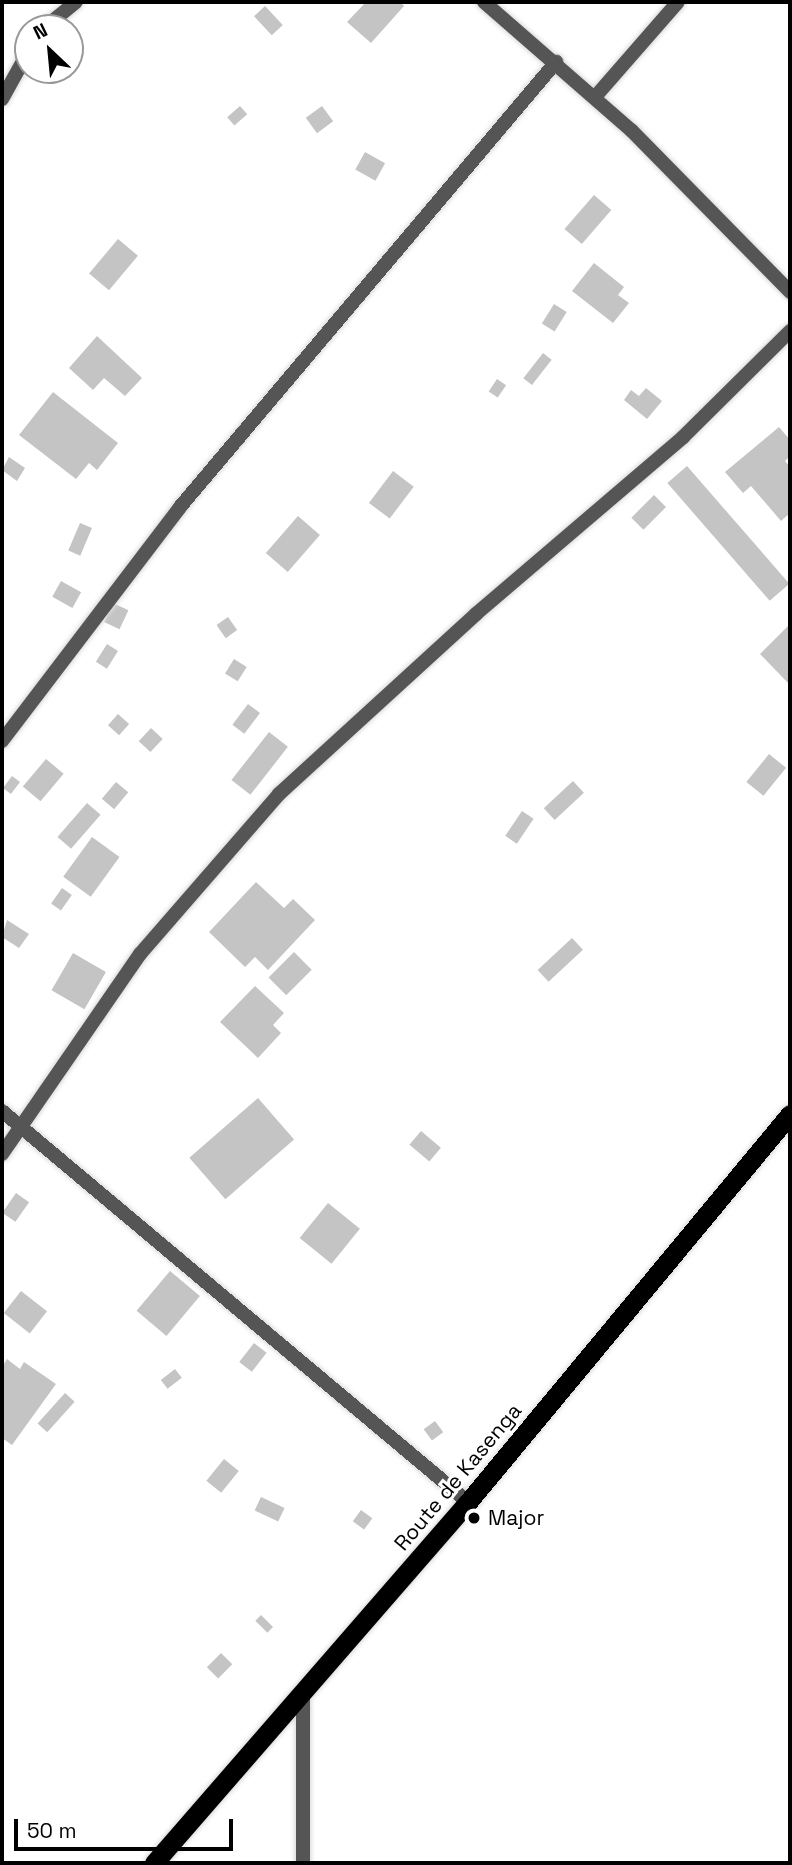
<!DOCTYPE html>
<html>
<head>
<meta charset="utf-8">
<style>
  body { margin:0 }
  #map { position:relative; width:792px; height:1865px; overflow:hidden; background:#fff; font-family:"Space Grotesk",sans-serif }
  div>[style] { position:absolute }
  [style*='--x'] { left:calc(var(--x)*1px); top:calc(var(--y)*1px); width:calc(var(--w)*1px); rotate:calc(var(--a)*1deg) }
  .building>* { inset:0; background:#c4c4c4; transform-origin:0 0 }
  .roads { filter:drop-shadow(0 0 2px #dbdbdb) drop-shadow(0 0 2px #dbdbdb) }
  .minor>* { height:14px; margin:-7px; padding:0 7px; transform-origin:7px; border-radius:7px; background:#555 }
  .trunk>* { height:19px; margin:-9.5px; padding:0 9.5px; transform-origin:9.5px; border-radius:9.5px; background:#000 }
  .dots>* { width:19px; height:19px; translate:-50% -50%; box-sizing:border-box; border:4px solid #fff; border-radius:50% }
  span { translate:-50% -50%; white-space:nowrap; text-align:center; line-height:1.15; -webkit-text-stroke:6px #fff; paint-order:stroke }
  .street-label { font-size:21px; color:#000 }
  .poi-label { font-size:21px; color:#000 }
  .left { translate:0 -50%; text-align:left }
  .frame { position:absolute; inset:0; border:4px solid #000; pointer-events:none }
  .north { position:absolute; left:14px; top:14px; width:70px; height:70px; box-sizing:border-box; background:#fff; border:2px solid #999; border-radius:50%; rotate:334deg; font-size:19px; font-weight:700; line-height:28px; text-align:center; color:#000 }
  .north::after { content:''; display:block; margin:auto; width:24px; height:32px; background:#000; clip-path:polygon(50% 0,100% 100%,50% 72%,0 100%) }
  .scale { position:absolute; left:14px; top:1819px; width:219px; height:32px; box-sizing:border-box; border:4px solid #000; border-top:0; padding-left:9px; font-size:21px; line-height:24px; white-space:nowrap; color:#000; -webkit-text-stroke:5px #fff; paint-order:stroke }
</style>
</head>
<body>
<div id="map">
  <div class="building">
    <div style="clip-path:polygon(366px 2px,400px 2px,404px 6px,371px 43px,347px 22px)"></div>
    <div style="left:265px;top:6px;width:26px;height:15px;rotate:47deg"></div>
    <div style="left:240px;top:106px;width:11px;height:17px;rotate:49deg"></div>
    <div style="left:322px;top:106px;width:19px;height:20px;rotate:54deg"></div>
    <div style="left:365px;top:152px;width:23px;height:20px;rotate:29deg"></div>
    <div style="left:594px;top:195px;width:23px;height:45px;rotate:41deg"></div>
    <div style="left:118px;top:239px;width:26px;height:45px;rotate:40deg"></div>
    <div style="clip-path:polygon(594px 263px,624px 287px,618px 295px,629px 303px,613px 323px,572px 291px)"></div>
    <div style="left:554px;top:304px;width:15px;height:23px;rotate:32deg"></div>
    <div style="clip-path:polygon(97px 336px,142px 378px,125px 396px,104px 378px,93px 390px,69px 368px)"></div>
    <div style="left:543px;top:353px;width:11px;height:32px;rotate:38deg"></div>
    <div style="left:497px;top:379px;width:11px;height:15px;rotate:34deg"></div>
    <div style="clip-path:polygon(646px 388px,662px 401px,647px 419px,624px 400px,631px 390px,639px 396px)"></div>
    <div style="clip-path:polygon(53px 392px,118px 443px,97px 470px,89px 463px,76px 479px,19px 435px)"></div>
    <div style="clip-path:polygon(779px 427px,790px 440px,790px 456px,785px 461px,790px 467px,790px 513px,781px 521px,751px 486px,743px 493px,725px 472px)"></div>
    <div style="clip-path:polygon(9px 457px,25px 468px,17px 481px,2px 470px)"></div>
    <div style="left:687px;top:466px;width:156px;height:26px;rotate:49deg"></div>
    <div style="left:393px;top:471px;width:26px;height:40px;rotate:37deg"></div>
    <div style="left:654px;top:495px;width:17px;height:32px;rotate:45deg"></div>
    <div style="left:298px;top:516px;width:29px;height:49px;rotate:41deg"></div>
    <div style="left:80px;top:523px;width:13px;height:30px;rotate:23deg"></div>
    <div style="left:61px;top:581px;width:23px;height:18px;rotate:29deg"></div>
    <div style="left:113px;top:603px;width:17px;height:21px;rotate:25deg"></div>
    <div style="left:228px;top:617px;width:16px;height:14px;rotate:55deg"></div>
    <div style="clip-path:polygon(790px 624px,790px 685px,760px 654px)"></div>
    <div style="left:107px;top:644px;width:13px;height:21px;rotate:32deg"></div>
    <div style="left:234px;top:659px;width:15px;height:17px;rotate:32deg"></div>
    <div style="left:248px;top:704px;width:15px;height:26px;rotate:37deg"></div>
    <div style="left:118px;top:714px;width:15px;height:15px;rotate:42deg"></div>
    <div style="left:151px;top:728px;width:16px;height:18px;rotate:43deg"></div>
    <div style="left:269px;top:732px;width:24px;height:61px;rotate:38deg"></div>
    <div style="left:769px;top:754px;width:22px;height:36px;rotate:39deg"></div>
    <div style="left:46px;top:759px;width:23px;height:36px;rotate:40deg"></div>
    <div style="left:12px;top:776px;width:10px;height:15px;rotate:37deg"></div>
    <div style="left:573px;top:781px;width:16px;height:40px;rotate:47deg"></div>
    <div style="left:116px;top:782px;width:16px;height:22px;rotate:40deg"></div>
    <div style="left:87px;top:803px;width:18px;height:45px;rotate:41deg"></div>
    <div style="left:522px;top:811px;width:14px;height:30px;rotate:34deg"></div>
    <div style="left:92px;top:837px;width:34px;height:49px;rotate:36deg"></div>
    <div style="clip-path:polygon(256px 882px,284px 908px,293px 899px,315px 920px,268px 970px,255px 957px,245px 967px,209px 932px)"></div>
    <div style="left:62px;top:888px;width:12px;height:19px;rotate:35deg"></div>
    <div style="clip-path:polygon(7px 920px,29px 934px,19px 948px,2px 937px)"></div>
    <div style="left:572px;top:938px;width:16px;height:47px;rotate:47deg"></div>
    <div style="left:294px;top:952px;width:25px;height:36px;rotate:45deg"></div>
    <div style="left:73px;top:953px;width:38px;height:43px;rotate:30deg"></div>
    <div style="clip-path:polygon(255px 986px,284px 1013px,273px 1025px,281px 1033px,258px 1058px,220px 1022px)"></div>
    <div style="left:258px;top:1098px;width:55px;height:91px;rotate:49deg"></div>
    <div style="left:421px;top:1131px;width:26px;height:18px;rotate:40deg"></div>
    <div style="left:16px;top:1193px;width:16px;height:24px;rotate:35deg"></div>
    <div style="left:328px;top:1203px;width:41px;height:45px;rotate:39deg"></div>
    <div style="left:170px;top:1271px;width:39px;height:52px;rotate:40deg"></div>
    <div style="left:21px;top:1291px;width:33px;height:28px;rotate:38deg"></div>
    <div style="left:254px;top:1343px;width:16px;height:24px;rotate:38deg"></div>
    <div style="clip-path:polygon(7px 1359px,20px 1369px,24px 1362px,56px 1384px,12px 1445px,2px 1438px,2px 1367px)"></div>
    <div style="left:175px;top:1369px;width:11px;height:18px;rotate:52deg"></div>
    <div style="left:65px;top:1393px;width:13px;height:41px;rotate:42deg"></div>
    <div style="left:435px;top:1421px;width:14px;height:14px;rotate:54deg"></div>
    <div style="left:224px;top:1459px;width:19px;height:28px;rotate:39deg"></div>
    <div style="left:261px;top:1497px;width:26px;height:15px;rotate:25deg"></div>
    <div style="left:361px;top:1510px;width:14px;height:14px;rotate:36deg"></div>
    <div style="left:261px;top:1615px;width:17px;height:8px;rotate:45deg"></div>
    <div style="left:221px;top:1653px;width:16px;height:20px;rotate:45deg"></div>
  </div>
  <div class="roads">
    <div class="minor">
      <div style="--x:484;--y:2;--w:196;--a:41.1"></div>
      <div style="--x:632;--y:131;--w:226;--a:45.5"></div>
      <div style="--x:44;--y:28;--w:41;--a:-39.1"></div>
      <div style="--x:595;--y:97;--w:126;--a:-48.9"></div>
      <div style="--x:2;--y:99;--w:54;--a:-61"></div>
      <div style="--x:2;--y:741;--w:294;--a:-52.7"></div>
      <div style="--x:180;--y:507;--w:583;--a:-49.8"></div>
      <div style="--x:2;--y:1111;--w:608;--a:40"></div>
      <div style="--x:2;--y:1154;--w:243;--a:-55.4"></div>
      <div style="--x:140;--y:954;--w:212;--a:-49"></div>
      <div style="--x:279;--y:794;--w:267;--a:-42.4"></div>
      <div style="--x:476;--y:614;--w:272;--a:-40.5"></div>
      <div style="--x:683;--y:437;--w:151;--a:-44.7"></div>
      <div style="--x:303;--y:1690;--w:173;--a:90"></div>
    </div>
    <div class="trunk">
      <div style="--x:154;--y:1863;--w:478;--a:-49"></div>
      <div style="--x:468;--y:1502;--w:504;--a:-50.31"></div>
    </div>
  </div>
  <div class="dots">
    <div style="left:474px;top:1518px;background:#000"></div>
  </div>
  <div class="street-label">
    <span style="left:458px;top:1477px;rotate:-50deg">Route de Kasenga</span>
  </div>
  <div class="poi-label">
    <span class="left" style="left:488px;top:1518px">Major</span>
  </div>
  <div class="frame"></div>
  <div class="north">N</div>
  <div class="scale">50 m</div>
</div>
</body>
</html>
